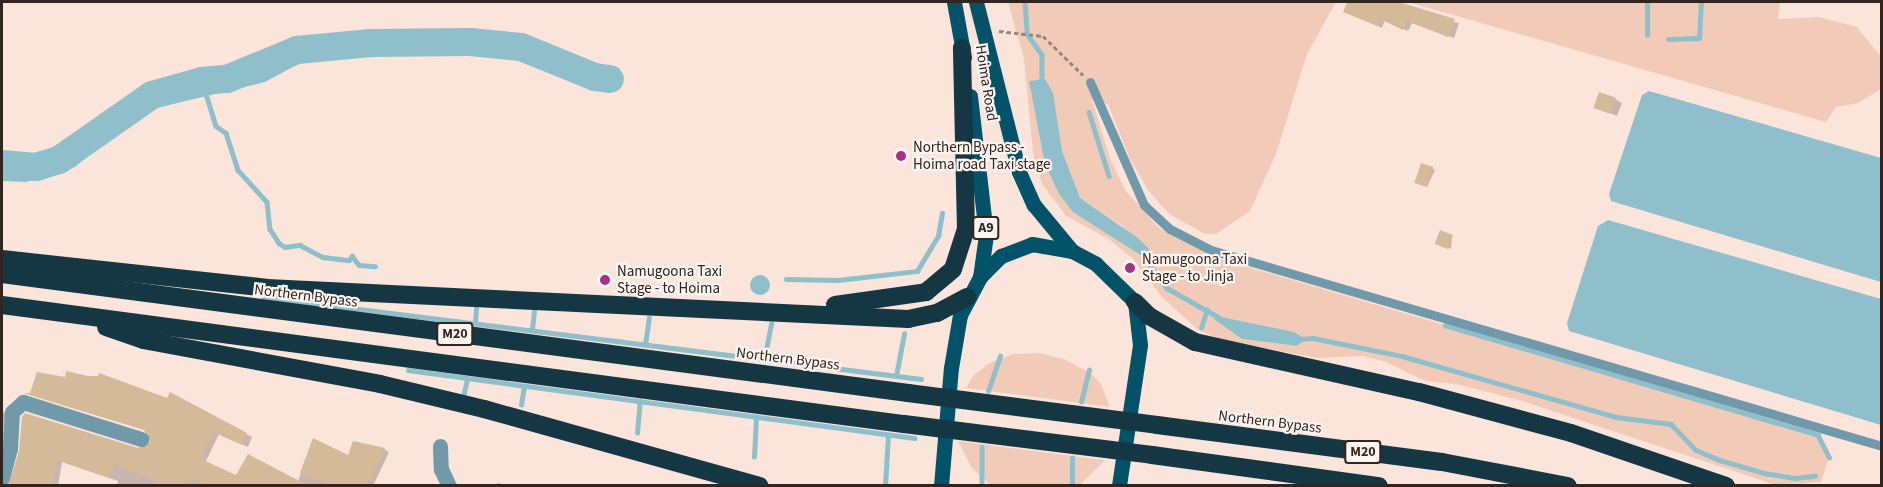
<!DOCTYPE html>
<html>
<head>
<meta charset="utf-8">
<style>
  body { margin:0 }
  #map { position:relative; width:1883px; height:487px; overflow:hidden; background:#fbe4da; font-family:"Source Sans 3",sans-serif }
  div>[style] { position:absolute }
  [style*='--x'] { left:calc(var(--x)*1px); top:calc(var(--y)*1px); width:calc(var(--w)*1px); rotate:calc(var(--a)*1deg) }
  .green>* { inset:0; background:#f2cbb8 }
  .water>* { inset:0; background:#8ebfca }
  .round { border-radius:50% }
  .shadow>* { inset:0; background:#0003 }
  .stream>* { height:4.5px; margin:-2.25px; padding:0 2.25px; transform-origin:2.25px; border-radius:2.25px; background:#8ebfca }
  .river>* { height:28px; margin:-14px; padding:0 14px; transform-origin:14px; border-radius:14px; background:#8ebfca }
  .building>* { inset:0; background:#d4ba98; transform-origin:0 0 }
  .path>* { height:3px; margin-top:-1.5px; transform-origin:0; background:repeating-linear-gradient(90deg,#99867e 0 4.5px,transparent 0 7.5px) }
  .service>* { height:9px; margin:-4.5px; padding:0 4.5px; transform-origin:4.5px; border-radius:4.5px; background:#7099aa }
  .minor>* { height:15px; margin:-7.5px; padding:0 7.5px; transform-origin:7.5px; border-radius:7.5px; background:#7099aa }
  .primary>* { height:15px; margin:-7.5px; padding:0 7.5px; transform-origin:7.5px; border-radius:7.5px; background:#02536a }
  .motorway>* { height:18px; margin:-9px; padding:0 9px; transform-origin:9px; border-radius:9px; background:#153744 }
  .motorway-bridge>* { height:18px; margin:-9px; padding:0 9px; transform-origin:9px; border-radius:9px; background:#153744 }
  .dots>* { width:16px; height:16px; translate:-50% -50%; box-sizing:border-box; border:3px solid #fdf5f1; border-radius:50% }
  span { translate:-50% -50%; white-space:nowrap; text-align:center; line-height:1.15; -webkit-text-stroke:4.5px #fdf5f1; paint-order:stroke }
  .shield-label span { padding:2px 4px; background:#fdf5f1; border:2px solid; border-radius:4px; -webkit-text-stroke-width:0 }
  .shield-label { font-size:14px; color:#32241e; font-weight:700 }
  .street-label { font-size:15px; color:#32241e }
  .poi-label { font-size:15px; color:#32241e }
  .left { translate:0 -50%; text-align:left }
  .frame { position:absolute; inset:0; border:3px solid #32241e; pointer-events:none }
</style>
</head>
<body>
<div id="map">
  <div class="green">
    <div style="clip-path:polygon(evenodd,1008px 2px,1336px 2px,1307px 54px,1276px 154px,1250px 211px,1216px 234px,1205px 234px,1169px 214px,1148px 190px,1130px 159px,1108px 104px,1092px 100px,1111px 161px,1126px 191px,1159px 228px,1213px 256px,1251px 268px,1818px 435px,1829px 457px,1821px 482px,1776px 485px,1522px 401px,1456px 384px,1425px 381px,1386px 362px,1363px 356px,1317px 358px,1221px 340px,1197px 329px,1162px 297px,1133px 259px,1109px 239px,1066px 216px,1042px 184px,1033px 152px,1024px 59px,1008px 2px,1045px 80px,1052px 93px,1062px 151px,1080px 198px,1124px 227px,1148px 260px,1093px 224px,1037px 117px,1030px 81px,1045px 80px,1008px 2px,1218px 316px,1230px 320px,1304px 339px,1297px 346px,1242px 339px,1218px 316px)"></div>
    <div style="clip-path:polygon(1408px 2px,1780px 2px,1778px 19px,1819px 17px,1857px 27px,1881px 57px,1881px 89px,1858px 103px,1836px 107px,1826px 122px)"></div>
    <div style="clip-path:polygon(1039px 353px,1064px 359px,1090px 373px,1101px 384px,1110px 407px,966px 388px,974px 375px,988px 364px,1013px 354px)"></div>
    <div style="clip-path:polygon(958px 441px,1095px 459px,1105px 460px,1080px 485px,991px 485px,971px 467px)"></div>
  </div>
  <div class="water">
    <div style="clip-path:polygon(319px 47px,328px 48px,265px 82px,152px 109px,97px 147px,75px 167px,26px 182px,2px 181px,2px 171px,30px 171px,49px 164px,61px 158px,74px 145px,155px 100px,216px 85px,230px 74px,245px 75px,300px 59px)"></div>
    <div style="clip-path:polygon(1045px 79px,1053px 93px,1062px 151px,1080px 198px,1138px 238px,1153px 253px,1148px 260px,1073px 212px,1059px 194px,1045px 164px,1029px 81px)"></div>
    <div style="clip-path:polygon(1649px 91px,1881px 158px,1881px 282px,1611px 201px,1609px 194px,1642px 95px)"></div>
    <div style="clip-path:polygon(1608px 220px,1881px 299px,1881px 425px,1569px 331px,1567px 323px,1598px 226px)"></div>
    <div class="round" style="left:750px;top:275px;width:20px;height:20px"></div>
    <div style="clip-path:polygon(1216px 316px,1294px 332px,1305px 339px,1297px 346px,1242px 339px,1214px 319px)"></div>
  </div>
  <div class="shadow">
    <div style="clip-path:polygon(1349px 2px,1379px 2px,1400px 11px,1459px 23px,1454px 38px,1412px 23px,1408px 31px,1385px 20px,1382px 28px,1345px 11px)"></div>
    <div style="clip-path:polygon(1615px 99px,1622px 103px,1617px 116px,1596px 107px)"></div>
    <div style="clip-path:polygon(1432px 168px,1435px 170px,1427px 187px,1414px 181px)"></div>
    <div style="clip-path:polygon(1452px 236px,1451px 249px,1439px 245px)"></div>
    <div style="clip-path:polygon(171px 394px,252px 437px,248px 447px,219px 434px,205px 463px,237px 477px,298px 481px,314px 440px,349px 457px,384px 449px,389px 452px,373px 486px,117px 486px,118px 481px,62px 462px,58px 486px,9px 486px,21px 450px,138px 450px,152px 443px)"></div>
    <div style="clip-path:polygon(2px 411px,9px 414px,2px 468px)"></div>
    <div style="clip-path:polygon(497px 483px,517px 486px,496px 486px)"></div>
  </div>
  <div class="stream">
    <div style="--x:1025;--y:2;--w:32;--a:86"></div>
    <div style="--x:1027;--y:34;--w:26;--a:54"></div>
    <div style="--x:1042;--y:55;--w:31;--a:90"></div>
    <div style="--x:1647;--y:35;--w:33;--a:-90"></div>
    <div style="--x:1668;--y:39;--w:31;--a:-2"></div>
    <div style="--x:1699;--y:38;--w:36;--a:-87"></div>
    <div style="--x:202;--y:81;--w:47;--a:72.7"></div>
    <div style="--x:216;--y:126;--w:12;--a:35"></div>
    <div style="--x:226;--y:133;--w:39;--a:72"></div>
    <div style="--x:238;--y:170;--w:43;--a:47.8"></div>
    <div style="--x:267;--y:202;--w:27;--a:84"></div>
    <div style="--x:270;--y:229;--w:17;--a:57"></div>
    <div style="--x:279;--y:243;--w:7;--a:34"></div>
    <div style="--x:285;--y:247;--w:15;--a:-8"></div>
    <div style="--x:300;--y:245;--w:26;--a:28"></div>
    <div style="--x:323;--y:257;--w:26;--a:7"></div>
    <div style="--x:349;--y:260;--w:5;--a:-53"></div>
    <div style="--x:352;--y:256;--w:11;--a:52"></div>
    <div style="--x:359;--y:265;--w:16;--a:4"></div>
    <div style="--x:1089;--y:112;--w:67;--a:72.6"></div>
    <div style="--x:1145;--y:258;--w:37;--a:54"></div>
    <div style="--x:1167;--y:288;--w:61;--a:29.5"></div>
    <div style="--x:786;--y:279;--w:52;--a:1.1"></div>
    <div style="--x:838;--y:280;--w:80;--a:-6.5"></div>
    <div style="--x:917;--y:271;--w:41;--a:-59"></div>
    <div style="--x:938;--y:236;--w:23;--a:-80"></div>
    <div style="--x:263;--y:297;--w:663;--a:7.1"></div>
    <div style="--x:475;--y:323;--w:14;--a:-86"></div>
    <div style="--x:1445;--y:325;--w:389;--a:16.4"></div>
    <div style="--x:1818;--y:435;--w:25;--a:63"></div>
    <div style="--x:1201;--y:328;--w:19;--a:-72"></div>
    <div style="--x:532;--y:330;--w:19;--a:-84"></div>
    <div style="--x:1300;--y:339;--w:13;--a:-4"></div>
    <div style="--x:1313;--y:338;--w:91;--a:11.4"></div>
    <div style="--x:1402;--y:356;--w:223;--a:15.9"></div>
    <div style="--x:1616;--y:417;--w:55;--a:7.3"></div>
    <div style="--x:1671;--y:424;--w:36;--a:46"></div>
    <div style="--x:1696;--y:450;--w:26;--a:23"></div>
    <div style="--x:1720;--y:460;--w:46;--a:16.5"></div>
    <div style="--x:1764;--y:473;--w:31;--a:9"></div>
    <div style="--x:1795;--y:478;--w:20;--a:-6"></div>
    <div style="--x:645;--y:345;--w:27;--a:-82"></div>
    <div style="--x:764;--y:360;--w:37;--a:-79"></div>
    <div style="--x:408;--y:370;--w:511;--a:7.65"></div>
    <div style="--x:896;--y:376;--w:43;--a:-79.2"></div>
    <div style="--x:988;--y:391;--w:37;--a:-71"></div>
    <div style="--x:463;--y:397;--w:18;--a:-77"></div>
    <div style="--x:1081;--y:402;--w:33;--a:-76"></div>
    <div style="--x:521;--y:405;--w:18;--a:-81"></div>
    <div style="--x:637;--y:433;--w:32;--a:-85"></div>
    <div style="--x:982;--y:447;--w:35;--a:90"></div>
    <div style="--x:754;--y:457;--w:40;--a:-87.1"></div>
    <div style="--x:885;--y:486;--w:50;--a:-86.6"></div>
    <div style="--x:1072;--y:486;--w:28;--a:-90"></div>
  </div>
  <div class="river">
    <div style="--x:2;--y:164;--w:34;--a:5"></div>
    <div style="--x:36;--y:167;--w:24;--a:-17"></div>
    <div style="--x:59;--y:160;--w:113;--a:-35"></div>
    <div style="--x:152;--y:95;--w:52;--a:-15.6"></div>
    <div style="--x:202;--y:81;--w:25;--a:-5"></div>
    <div style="--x:227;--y:79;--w:76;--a:-22.5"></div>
    <div style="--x:297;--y:50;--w:74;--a:-5.4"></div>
    <div style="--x:371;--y:43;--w:99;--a:-0.6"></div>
    <div style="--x:470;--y:42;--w:51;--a:5.6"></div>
    <div style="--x:521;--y:47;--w:80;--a:22.1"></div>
    <div style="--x:595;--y:77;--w:15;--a:8"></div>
  </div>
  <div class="building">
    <div style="clip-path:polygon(1347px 2px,1399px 2px,1455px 19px,1448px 37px,1407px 21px,1403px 30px,1380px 19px,1377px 26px,1343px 12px)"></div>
    <div style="left:1599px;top:92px;width:18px;height:17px;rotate:19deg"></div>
    <div style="left:1421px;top:163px;width:13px;height:21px;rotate:18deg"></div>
    <div style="left:1440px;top:230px;width:14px;height:15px;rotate:21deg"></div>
    <div style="clip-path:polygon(66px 371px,88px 376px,98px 376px,99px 373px,167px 398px,170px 392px,247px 433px,242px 445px,213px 432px,201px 459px,236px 475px,248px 454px,309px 486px,207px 486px,192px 478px,187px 486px,154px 486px,155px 481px,114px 464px,109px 478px,57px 460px,53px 486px,8px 486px,19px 451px,22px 417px,25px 413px,138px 448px,150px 442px,144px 430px,23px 393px,30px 393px,37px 372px,65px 377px)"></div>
    <div style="clip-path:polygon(313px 438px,348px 455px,353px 441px,385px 448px,367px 486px,330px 486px,300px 473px)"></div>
  </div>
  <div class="path">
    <div style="--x:999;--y:31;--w:44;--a:6.5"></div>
    <div style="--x:1043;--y:36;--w:56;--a:44.3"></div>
  </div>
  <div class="service">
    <div style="--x:1090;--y:82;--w:134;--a:66.3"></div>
    <div style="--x:1144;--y:205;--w:35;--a:43"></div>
    <div style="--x:1170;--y:229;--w:46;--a:27.1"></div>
    <div style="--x:1211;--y:250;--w:699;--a:16.28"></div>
  </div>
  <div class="minor">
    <div style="--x:440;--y:446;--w:23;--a:88"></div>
    <div style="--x:441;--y:469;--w:19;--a:65"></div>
    <div style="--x:2;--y:478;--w:30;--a:-75"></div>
    <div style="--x:10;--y:449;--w:37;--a:-87"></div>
    <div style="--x:12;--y:412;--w:15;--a:-42"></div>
    <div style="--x:23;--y:402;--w:124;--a:17.4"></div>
  </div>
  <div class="primary">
    <div style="--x:954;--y:2;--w:56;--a:79.7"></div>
    <div style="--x:976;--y:2;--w:175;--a:75.8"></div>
    <div style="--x:1019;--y:172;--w:36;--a:66"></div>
    <div style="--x:1034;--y:205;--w:60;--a:50.4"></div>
    <div style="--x:970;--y:96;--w:140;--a:83.4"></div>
    <div style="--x:986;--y:235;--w:42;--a:98.1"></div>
    <div style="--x:941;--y:486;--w:118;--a:-85.2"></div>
    <div style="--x:951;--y:368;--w:54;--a:-80.4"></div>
    <div style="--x:960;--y:315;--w:43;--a:-62.2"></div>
    <div style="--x:980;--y:277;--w:30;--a:-45"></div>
    <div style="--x:1001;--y:256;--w:33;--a:-21"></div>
    <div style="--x:1032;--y:244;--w:41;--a:9.9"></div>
    <div style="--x:1072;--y:251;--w:27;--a:28"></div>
    <div style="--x:1096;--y:264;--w:54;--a:44.3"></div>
    <div style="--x:1135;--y:302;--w:43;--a:83.4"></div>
    <div style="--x:1140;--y:345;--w:143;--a:98.5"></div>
  </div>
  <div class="motorway">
    <div style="--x:2;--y:259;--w:267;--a:6.2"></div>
    <div style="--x:267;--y:288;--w:642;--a:2.77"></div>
    <div style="--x:908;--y:319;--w:30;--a:-12"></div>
    <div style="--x:937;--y:313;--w:34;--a:-28"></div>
    <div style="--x:2;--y:274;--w:914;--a:7.48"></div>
    <div style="--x:1135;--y:302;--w:20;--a:45"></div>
    <div style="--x:1149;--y:316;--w:53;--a:29.5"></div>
    <div style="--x:1195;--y:342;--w:230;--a:12.6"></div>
    <div style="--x:1419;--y:392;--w:157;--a:15.1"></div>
    <div style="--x:1571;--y:433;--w:164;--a:18.9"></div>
    <div style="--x:2;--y:305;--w:910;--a:7.52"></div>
    <div style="--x:835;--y:305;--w:92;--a:-8.1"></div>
    <div style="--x:926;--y:292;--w:35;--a:-40"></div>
    <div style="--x:953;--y:269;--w:42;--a:-72"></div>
    <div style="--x:966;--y:229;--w:181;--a:-91.3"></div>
    <div style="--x:106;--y:327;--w:39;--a:19"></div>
    <div style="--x:143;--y:340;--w:241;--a:10.5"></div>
    <div style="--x:380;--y:384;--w:107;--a:13.5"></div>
    <div style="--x:484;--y:409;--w:286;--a:15.6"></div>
    <div style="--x:1157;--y:425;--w:287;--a:7.4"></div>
    <div style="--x:1442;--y:462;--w:128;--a:10.8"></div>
    <div style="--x:1152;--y:455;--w:229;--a:7.8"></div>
  </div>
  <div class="motorway-bridge">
    <div style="--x:908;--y:393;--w:251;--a:7.3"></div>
    <div style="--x:904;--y:424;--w:250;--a:7.1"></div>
  </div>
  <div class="dots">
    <div style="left:901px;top:156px;background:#a63089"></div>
    <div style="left:1130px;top:268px;background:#a63089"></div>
    <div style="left:605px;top:280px;background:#a63089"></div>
  </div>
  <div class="shield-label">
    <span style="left:986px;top:228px">A9</span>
    <span style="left:455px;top:334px">M20</span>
    <span style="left:1363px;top:452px">M20</span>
  </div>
  <div class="street-label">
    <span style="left:986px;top:83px;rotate:81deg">Hoima Road</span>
    <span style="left:306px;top:296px;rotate:7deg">Northern Bypass</span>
    <span style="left:788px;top:359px;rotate:7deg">Northern Bypass</span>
    <span style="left:1270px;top:422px;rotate:7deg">Northern Bypass</span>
  </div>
  <div class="poi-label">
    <span class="left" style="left:913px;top:156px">Northern Bypass -<br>Hoima road Taxi stage</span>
    <span class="left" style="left:1142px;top:268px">Namugoona Taxi<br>Stage - to Jinja</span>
    <span class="left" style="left:617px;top:280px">Namugoona Taxi<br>Stage - to Hoima</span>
  </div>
  <div class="frame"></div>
</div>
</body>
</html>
